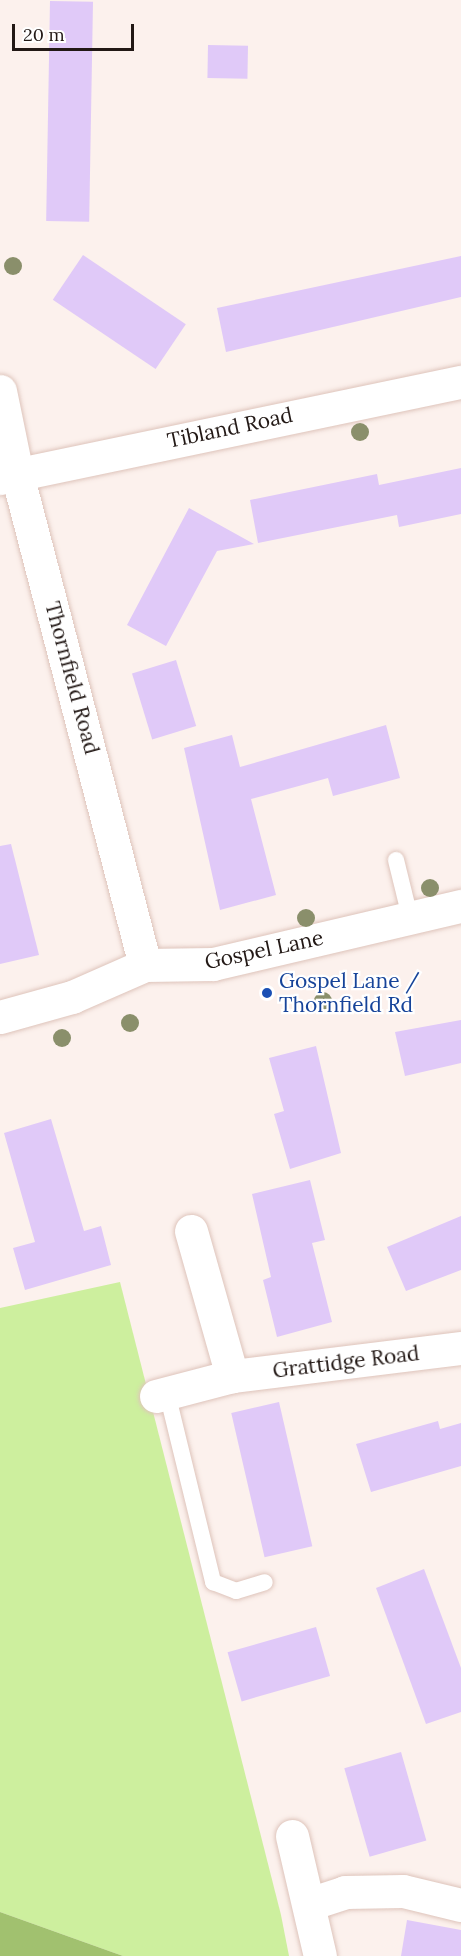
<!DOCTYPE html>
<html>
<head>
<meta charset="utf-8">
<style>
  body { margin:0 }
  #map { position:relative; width:461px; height:1956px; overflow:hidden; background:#fcf1ed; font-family:Lora,serif }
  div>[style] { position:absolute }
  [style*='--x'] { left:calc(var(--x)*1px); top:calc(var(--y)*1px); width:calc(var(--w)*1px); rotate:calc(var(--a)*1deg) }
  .green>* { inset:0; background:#cdef9e }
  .forest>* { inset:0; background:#a1c16f }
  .building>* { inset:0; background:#e0c9f8; transform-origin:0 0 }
  .roads { filter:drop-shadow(0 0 2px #dec4bb) drop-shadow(0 0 2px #dec4bb) }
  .service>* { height:16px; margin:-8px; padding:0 8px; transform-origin:8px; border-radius:8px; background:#fff }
  .minor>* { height:33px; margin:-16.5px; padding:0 16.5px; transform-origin:16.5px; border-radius:16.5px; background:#fff }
  .tertiary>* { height:33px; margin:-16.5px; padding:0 16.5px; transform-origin:16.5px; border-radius:16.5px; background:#fff }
  .trees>* { width:18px; height:18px; margin:-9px; border-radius:50%; background:#8a8f6b }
  .dots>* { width:16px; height:16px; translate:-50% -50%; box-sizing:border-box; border:3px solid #fff; border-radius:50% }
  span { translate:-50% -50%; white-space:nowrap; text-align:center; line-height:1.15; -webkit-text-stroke:4.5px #fff; paint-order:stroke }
  .street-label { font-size:21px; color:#221815 }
  .transit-label { font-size:21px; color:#164399 }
  .left { translate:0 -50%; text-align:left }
  .scale { position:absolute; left:12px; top:24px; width:122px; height:27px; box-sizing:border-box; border:3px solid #221815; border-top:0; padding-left:8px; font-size:18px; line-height:21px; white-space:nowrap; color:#221815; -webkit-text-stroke:4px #fff; paint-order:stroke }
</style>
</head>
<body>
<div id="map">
  <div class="green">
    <div style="clip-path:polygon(120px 1282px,281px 1915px,289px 1956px,123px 1956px,0 1912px,0 1308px)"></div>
  </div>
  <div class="forest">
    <div style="clip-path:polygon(0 1912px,123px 1956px,0 1956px)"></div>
  </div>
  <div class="building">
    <div style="left:50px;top:1px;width:43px;height:220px;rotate:1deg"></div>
    <div style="left:208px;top:45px;width:40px;height:33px;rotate:1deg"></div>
    <div style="left:83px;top:255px;width:124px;height:54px;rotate:34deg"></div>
    <div style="clip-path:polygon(461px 256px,461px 297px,226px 352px,217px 308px)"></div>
    <div style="clip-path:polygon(461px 468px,461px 514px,399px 527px,397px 515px,258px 543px,250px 500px,377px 474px,379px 485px)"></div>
    <div style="clip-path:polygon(189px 508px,254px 544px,217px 551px,166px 646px,127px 625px)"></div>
    <div style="left:176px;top:660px;width:69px;height:46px;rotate:73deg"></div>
    <div style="clip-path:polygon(386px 725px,400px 778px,333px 796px,328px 778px,251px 799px,276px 895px,220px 910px,184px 748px,232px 735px,240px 767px)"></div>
    <div style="clip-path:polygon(11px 844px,39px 955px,0 964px,0 846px)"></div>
    <div style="clip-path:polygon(461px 1020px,461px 1063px,405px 1076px,395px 1032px)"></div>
    <div style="clip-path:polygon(316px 1046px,341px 1153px,290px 1169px,274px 1114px,284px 1111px,269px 1058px)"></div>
    <div style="clip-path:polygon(51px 1119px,84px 1231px,101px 1226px,111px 1265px,25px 1290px,13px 1248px,35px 1242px,4px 1133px)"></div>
    <div style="clip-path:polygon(310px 1180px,325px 1240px,312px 1243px,332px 1322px,277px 1337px,263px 1280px,271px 1277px,252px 1194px)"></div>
    <div style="clip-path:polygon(461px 1216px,461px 1270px,406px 1291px,387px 1247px)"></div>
    <div style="left:279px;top:1402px;width:148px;height:49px;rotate:77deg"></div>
    <div style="clip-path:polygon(438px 1421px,440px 1429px,461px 1423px,461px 1466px,371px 1492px,356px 1444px)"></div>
    <div style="clip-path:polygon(424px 1569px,461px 1668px,461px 1712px,426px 1724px,376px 1588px)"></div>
    <div style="left:316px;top:1627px;width:51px;height:92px;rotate:74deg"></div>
    <div style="left:401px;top:1752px;width:92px;height:59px;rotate:74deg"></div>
    <div style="clip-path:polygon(407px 1920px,461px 1930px,461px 1956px,401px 1956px)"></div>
  </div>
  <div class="roads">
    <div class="service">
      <div style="--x:396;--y:860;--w:59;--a:76.2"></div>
      <div style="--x:167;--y:1393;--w:195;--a:76.3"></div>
      <div style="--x:213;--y:1582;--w:25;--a:21"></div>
      <div style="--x:236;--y:1591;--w:30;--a:-17"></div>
    </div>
    <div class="minor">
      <div style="--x:0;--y:391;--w:85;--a:78.4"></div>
      <div style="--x:17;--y:474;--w:507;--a:75.39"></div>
      <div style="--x:0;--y:478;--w:471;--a:-11.8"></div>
      <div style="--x:191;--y:1231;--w:151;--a:74.2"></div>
      <div style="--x:156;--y:1396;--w:79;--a:-14.7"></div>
      <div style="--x:232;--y:1376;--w:231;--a:-7"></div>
      <div style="--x:292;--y:1836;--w:123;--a:76.9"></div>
      <div style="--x:309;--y:1904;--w:38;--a:-18"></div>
      <div style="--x:345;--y:1892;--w:58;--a:-1"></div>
      <div style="--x:403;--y:1891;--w:60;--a:13.6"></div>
    </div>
    <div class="tertiary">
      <div style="--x:0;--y:1017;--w:75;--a:-15.5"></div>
      <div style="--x:72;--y:997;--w:80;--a:-23.7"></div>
      <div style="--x:145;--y:965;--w:68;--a:-0.8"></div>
      <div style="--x:213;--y:964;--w:255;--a:-13.2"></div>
    </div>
  </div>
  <div class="trees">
    <div style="left:13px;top:266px"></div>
    <div style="left:360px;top:432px"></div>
    <div style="left:430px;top:888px"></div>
    <div style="left:306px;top:918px"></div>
    <div style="left:323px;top:1001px"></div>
    <div style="left:130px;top:1023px"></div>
    <div style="left:62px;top:1038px"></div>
  </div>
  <div class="dots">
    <div style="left:267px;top:993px;background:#1a4fb4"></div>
  </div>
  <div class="street-label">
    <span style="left:230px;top:428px;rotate:-12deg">Tibland Road</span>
    <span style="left:72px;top:678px;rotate:75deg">Thornfield Road</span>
    <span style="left:264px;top:950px;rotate:-12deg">Gospel Lane</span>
    <span style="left:346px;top:1362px;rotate:-7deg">Grattidge Road</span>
  </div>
  <div class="transit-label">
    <span class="left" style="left:279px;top:993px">Gospel Lane /<br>Thornfield Rd</span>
  </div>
  <div class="scale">20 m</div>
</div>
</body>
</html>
